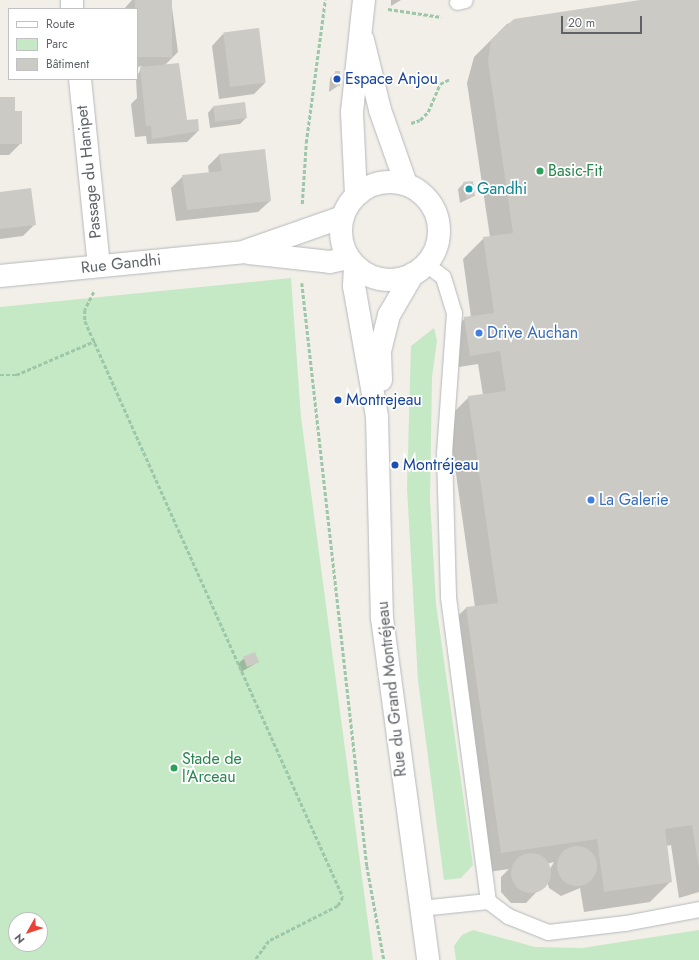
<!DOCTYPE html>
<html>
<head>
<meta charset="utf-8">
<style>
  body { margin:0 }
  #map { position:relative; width:699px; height:960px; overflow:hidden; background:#f1efe8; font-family:Jost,sans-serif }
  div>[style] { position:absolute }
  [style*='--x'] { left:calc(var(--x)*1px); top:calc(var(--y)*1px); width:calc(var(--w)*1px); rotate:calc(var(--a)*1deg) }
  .green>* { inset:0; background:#c5e8c5 }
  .shadow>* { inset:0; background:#0003 }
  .building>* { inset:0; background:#cccac5; transform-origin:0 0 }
  .round { border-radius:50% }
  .path>* { height:2.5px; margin-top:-1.25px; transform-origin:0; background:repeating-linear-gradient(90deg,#9cc7a9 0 4px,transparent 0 6px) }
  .roads { filter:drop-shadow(0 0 1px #b5b8bc) drop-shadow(0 0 1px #b5b8bc) }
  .lane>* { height:15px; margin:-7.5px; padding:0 7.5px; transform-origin:7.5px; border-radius:7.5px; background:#fff }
  .street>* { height:22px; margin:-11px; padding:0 11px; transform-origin:11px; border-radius:11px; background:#fff }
  .secondary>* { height:22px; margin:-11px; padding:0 11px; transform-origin:11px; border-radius:11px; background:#fff }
  .secondary>.ring { margin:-11px; padding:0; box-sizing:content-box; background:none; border:22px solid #fff; border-radius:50% }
  .dots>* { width:11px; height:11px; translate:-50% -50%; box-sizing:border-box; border:2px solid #fff; border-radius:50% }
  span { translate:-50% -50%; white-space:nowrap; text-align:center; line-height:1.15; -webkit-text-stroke:3.5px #fff; paint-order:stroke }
  .transit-label { font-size:16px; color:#164399 }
  .left { translate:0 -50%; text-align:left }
  .leisure-label { font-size:16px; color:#27864d }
  .street-label { font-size:16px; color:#5f6368 }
  .culture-label { font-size:16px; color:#0d838f }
  .shop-label { font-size:16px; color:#366cbe }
  .legend { position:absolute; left:8px; top:8px; width:130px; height:72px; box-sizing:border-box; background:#fff; border:1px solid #bfc1c3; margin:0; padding:5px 7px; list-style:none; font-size:12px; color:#5f6368 }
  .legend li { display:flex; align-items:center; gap:8px; height:20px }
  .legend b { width:20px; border:1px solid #bfc1c3 }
  .north { position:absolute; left:8px; top:912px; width:40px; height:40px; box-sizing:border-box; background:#fff; border:1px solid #bfc1c3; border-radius:50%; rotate:231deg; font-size:11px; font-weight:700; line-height:16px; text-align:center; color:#5f6368 }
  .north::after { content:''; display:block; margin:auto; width:14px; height:18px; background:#ea4335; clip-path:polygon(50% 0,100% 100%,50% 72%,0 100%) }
  .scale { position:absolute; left:561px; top:16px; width:81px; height:18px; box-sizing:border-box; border:2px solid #5f6368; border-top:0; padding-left:5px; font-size:12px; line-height:14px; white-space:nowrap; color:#5f6368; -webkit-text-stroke:3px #fff; paint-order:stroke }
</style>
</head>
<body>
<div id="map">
  <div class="green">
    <div style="clip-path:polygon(evenodd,291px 278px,301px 417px,373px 960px,0 960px,0 307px,291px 278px,16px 920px,40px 920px,40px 944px,16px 944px,16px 920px)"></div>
    <div style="clip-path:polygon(434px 328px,437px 341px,432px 377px,430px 500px,436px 604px,473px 865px,461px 878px,444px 880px,418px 680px,407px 488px,411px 346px)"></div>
    <div style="clip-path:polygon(473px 930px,535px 947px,582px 948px,699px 930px,699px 960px,456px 960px,454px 946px,462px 935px)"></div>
  </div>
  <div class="shadow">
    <div style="clip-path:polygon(132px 0,171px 0,178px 52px,165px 65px,186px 121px,198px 131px,187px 142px,147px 144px,146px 136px,135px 137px,131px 104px,137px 98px,136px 79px,142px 66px,137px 67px,137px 9px,124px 9px)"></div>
    <div style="clip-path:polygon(391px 0,401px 0,391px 6px)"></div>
    <div style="clip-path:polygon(evenodd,651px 0,699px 0,699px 892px,679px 898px,671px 845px,666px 846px,671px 881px,650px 902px,584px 912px,580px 888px,561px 896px,549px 888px,547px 881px,526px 903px,511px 903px,501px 892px,501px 877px,509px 869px,481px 873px,445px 629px,466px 608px,475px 607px,448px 418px,469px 397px,483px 395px,478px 364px,459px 367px,453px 330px,465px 318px,471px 317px,463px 259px,484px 238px,490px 237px,467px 83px,474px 57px,507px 24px,524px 18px,651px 0,554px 862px,550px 869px,546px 864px,554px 862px)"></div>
    <div style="clip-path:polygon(223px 34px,265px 83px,254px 94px,219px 99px,212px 46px)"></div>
    <div style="clip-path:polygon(336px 72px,338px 86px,329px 92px,330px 78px)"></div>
    <div style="clip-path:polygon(0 98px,14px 112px,21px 143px,9px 155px,0 155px)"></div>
    <div style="clip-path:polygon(213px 107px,246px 118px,240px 124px,210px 128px,208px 113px)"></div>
    <div style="clip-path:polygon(220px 154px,270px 201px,258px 212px,176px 221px,171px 188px,183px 176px,209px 173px,208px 166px)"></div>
    <div style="clip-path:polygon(464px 183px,474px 196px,460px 203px,458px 189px)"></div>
    <div style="clip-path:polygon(0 193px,35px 224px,23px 236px,0 239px)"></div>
    <div style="clip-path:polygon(243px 659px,258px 662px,241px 672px,238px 664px)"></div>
  </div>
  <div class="building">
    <div style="left:135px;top:0;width:37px;height:57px"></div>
    <div style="clip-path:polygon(640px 0,699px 0,699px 868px,692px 825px,665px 829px,672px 882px,604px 892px,597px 839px,501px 853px,466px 607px,498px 603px,468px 396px,506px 391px,500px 351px,470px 356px,464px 317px,494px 313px,483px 237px,513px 233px,488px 61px,491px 40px,514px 19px)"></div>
    <div style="left:259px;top:28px;width:55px;height:36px;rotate:83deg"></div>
    <div style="clip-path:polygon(179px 63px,187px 120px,198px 119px,199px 131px,152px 139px,151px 126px,146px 126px,140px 67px)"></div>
    <div style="left:335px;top:71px;width:5px;height:15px"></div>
    <div style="clip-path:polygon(0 97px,15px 97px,15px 111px,22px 111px,22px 144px,0 144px)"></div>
    <div style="left:245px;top:102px;width:16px;height:32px;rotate:83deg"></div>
    <div style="clip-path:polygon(265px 149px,271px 201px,187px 210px,182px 175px,222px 171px,219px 154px)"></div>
    <div style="clip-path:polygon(473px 181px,475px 196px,466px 198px,463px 182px)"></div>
    <div style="clip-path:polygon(31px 188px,36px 225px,0 229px,0 192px)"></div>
    <div style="left:255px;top:652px;width:11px;height:13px;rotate:68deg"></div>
    <div class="round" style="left:557px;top:846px;width:40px;height:40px"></div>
    <div class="round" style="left:511px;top:853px;width:40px;height:40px"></div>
  </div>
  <div class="path">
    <div style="--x:388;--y:9;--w:54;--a:8.6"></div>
    <div style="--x:411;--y:123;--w:9;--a:-18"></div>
    <div style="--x:420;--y:120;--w:11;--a:-45"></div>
    <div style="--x:428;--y:112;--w:30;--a:-67"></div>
    <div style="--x:440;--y:84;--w:11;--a:-27"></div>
    <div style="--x:302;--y:204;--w:61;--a:-86.2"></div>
    <div style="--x:306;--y:143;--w:144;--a:-82.4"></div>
    <div style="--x:302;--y:283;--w:587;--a:83.64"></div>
    <div style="--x:367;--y:866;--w:96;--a:79.7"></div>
    <div style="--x:94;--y:292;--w:20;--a:117"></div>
    <div style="--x:85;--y:310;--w:11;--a:90"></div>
    <div style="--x:85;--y:321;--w:631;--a:65.87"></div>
    <div style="--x:343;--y:897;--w:10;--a:119"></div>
    <div style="--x:338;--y:906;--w:77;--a:153.1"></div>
    <div style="--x:269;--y:941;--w:24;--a:126"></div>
    <div style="--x:0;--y:375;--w:16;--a:0"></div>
    <div style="--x:16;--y:375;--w:86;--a:-23.3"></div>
  </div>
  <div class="roads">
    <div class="lane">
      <div style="--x:457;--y:2;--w:8;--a:-14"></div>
      <div style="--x:426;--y:264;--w:21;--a:37"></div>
      <div style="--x:443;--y:277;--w:38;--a:73"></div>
      <div style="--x:454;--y:313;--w:139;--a:94.1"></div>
      <div style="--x:444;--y:452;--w:145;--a:88.4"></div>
      <div style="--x:448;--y:597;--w:307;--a:82.5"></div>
      <div style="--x:488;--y:901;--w:25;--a:37"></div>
      <div style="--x:508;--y:916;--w:43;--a:21.8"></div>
      <div style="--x:548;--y:932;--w:78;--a:-6.7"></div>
      <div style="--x:625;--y:923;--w:75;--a:-10.7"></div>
      <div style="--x:420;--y:908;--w:68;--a:-5.9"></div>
    </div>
    <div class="street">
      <div style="--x:72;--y:0;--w:9;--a:90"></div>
      <div style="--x:80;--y:79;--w:188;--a:84.2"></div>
    </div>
    <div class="secondary">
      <div style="--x:363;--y:40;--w:72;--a:76.3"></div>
      <div style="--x:380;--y:110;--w:78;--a:70.6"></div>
      <div class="ring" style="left:341px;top:182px;width:76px;height:76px"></div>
      <div style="--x:356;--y:195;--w:83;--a:-92.8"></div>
      <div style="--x:352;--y:112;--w:113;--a:-83.9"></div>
      <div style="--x:249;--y:253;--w:81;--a:6.3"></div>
      <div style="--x:330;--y:262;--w:19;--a:-12"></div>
      <div style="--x:355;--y:266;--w:20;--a:93"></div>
      <div style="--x:354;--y:286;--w:133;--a:80"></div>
      <div style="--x:377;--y:417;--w:201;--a:88.6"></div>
      <div style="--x:382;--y:618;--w:345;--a:82.3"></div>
      <div style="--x:0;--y:276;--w:244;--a:-5.6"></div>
      <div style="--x:243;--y:252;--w:106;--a:-19.3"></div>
      <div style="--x:381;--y:380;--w:29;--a:-92"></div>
      <div style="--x:380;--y:351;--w:37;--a:-76"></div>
      <div style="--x:389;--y:315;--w:48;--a:-59.7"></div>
    </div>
  </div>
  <div class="dots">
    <div style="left:337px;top:79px;background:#1a4fb4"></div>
    <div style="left:540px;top:171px;background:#2e9e5b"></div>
    <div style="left:469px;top:189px;background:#0f9aa8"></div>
    <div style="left:479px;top:333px;background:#3f7fe0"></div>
    <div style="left:338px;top:400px;background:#1a4fb4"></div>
    <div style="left:395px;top:465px;background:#1a4fb4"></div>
    <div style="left:591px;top:500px;background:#3f7fe0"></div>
    <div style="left:174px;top:768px;background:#2e9e5b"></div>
  </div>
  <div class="transit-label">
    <span class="left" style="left:345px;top:79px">Espace Anjou</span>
    <span class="left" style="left:346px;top:400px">Montrejeau</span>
    <span class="left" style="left:403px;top:465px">Montréjeau</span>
  </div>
  <div class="leisure-label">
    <span class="left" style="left:548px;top:171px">Basic-Fit</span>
    <span class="left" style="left:182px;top:768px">Stade de<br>l'Arceau</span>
  </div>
  <div class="street-label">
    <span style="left:89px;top:172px;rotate:-96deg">Passage du Hanipet</span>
    <span style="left:121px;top:264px;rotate:-6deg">Rue Gandhi</span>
    <span style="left:392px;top:689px;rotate:-96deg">Rue du Grand Montréjeau</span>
  </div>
  <div class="culture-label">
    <span class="left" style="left:477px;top:189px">Gandhi</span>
  </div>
  <div class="shop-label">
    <span class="left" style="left:487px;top:333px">Drive Auchan</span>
    <span class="left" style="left:599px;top:500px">La Galerie</span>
  </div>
  <ul class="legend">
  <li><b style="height:5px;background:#fff"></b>Route</li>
  <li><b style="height:11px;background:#c5e8c5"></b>Parc</li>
  <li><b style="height:11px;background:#cccac5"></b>Bâtiment</li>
  </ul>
  <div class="north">N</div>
  <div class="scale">20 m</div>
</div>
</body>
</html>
